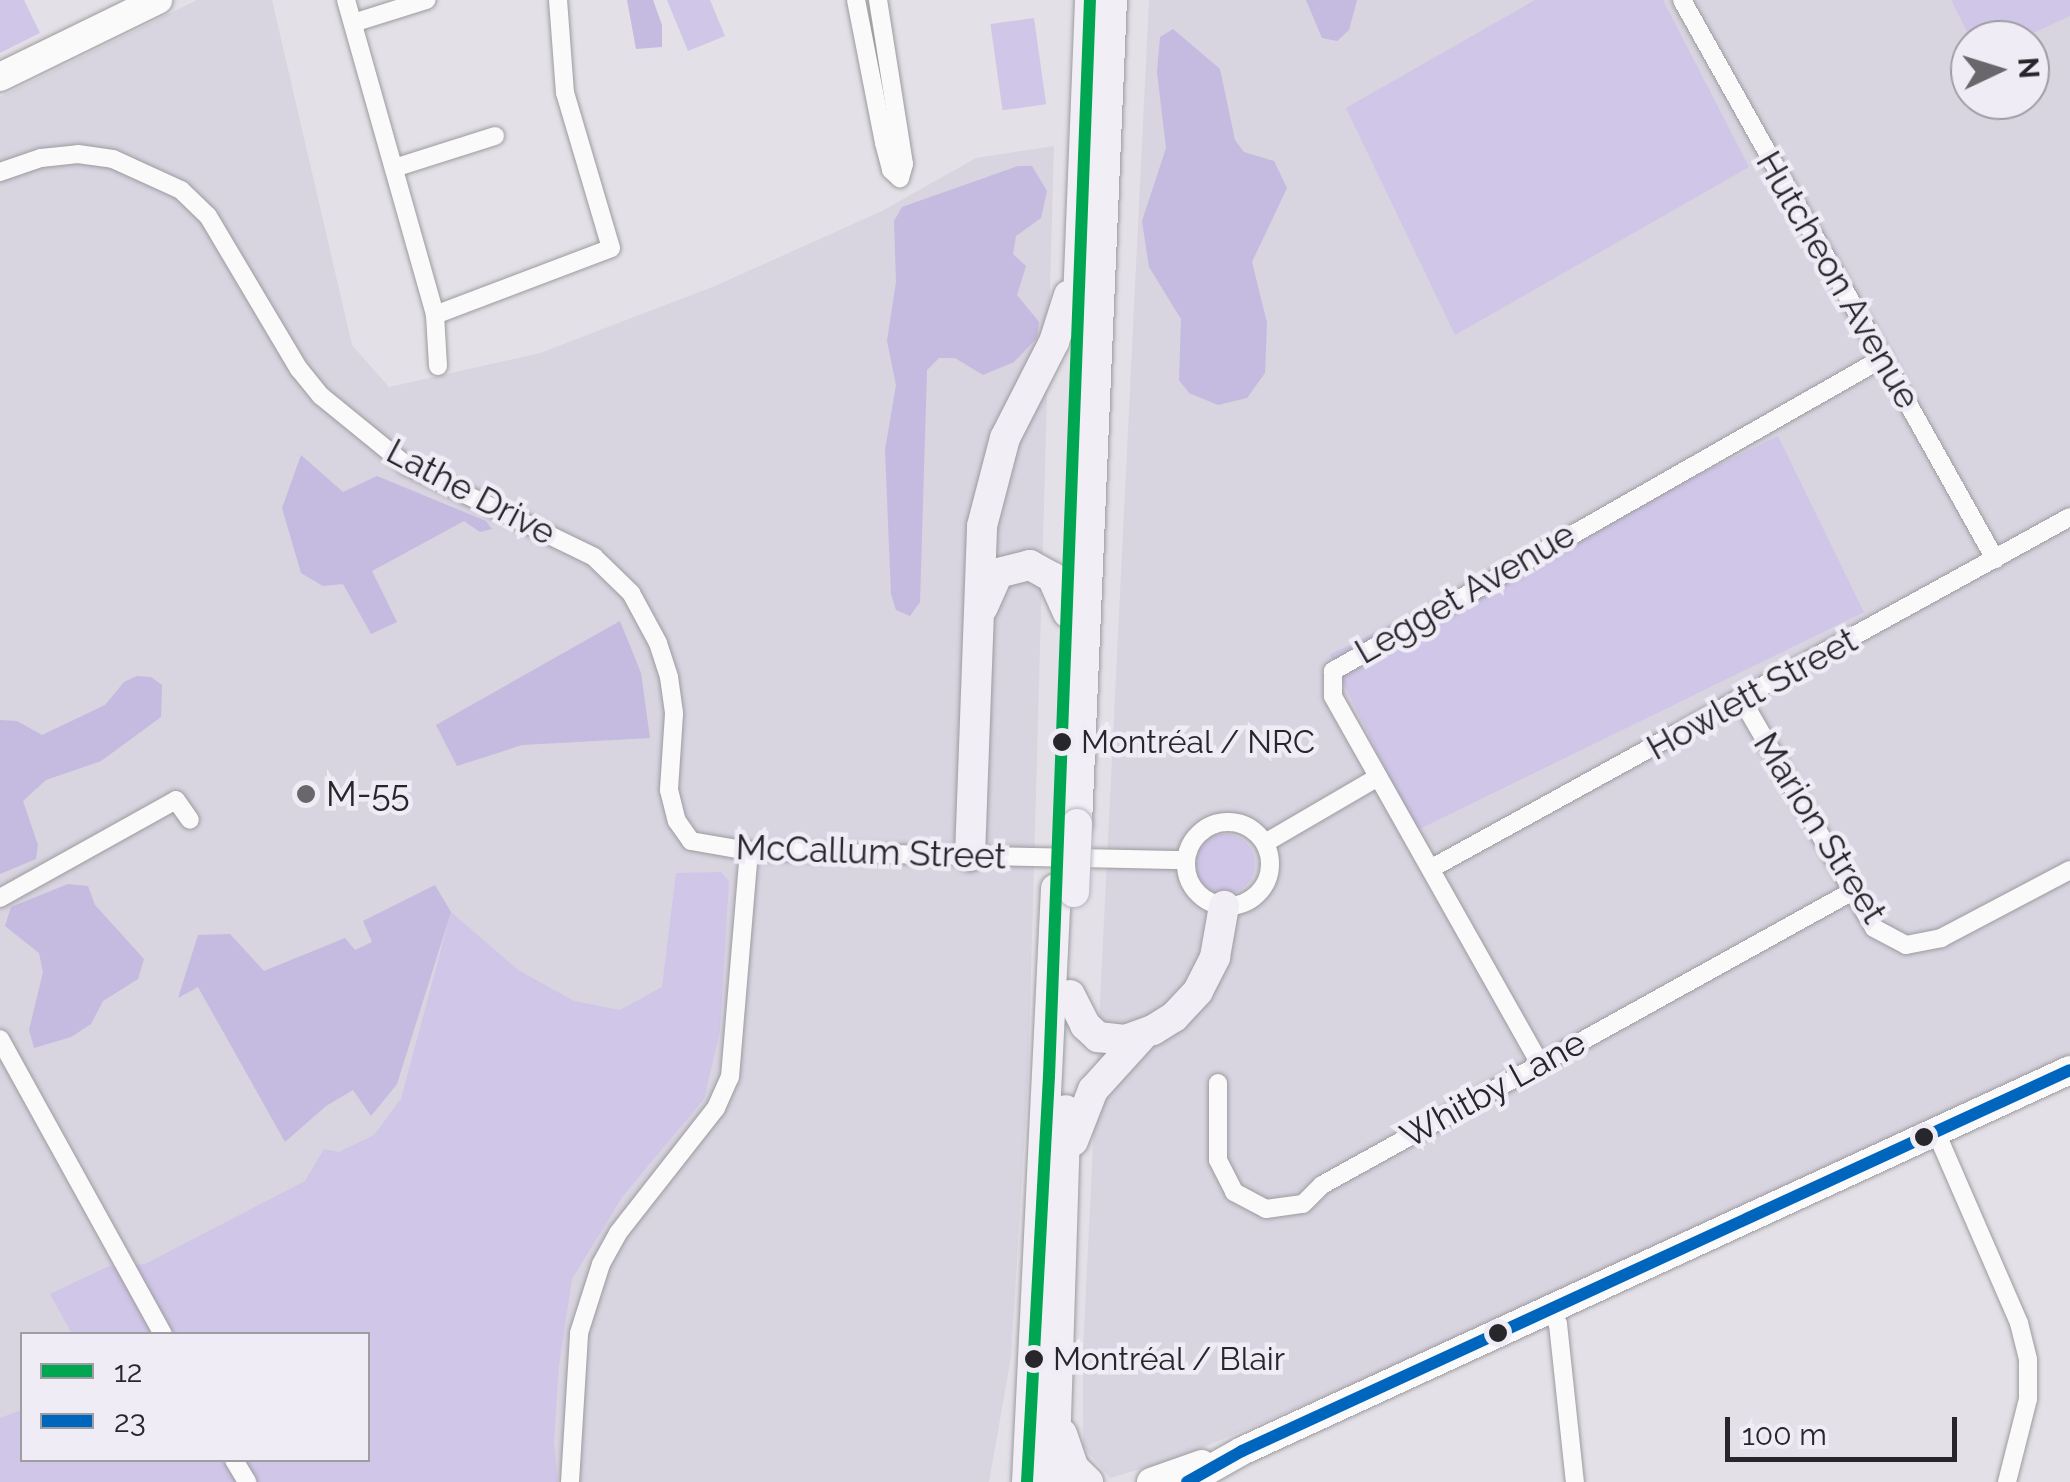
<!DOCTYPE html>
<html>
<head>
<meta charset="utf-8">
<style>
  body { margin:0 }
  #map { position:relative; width:2070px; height:1482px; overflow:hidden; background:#e3e1e7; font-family:Raleway,sans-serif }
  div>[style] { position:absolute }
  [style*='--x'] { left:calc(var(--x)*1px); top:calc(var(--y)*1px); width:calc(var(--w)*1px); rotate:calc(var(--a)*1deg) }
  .built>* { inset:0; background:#d8d4e0 }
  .green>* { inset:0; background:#d0c6e8; transform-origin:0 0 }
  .round { border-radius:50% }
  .forest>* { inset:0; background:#c5badf }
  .roads { filter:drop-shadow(0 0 2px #9c9b9f) drop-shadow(0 0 2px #9c9b9f) }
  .street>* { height:18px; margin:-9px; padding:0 9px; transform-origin:9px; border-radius:9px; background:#fbfafb }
  .street>.ring { margin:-9px; padding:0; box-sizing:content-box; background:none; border:18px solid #fbfafb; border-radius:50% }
  .secondary>* { height:28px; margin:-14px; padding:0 14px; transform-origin:14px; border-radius:14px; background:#fbfafb }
  .primary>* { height:30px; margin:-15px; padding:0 15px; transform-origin:15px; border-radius:15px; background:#f1eff5 }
  .bridges { filter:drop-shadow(0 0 2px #b8b3c0) drop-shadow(0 0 2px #b8b3c0) }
  .primary-bridge>* { height:30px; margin:-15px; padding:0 15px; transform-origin:15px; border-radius:15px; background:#f1eff5 }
  .bus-1>* { height:12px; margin:-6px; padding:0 6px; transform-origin:6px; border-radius:6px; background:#00a651 }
  .bus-2>* { height:12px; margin:-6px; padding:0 6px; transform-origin:6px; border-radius:6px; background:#0065bd }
  .dots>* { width:28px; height:28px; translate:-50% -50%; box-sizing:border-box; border:5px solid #efecf6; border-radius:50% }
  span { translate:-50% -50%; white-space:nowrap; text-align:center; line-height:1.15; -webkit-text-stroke:9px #efecf6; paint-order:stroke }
  .bus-label { font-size:32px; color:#27262a }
  .left { translate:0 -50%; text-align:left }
  .street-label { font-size:35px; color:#27262a }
  .poi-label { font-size:35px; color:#27262a }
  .legend { position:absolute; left:20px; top:1332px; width:350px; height:130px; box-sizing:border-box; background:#efecf6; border:2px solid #9f9da4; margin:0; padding:12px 18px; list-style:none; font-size:30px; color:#27262a }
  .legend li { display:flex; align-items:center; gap:20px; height:50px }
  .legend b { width:50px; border:2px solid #9f9da4 }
  .north { position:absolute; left:1950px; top:20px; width:100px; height:100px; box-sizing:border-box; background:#efecf6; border:2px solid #9f9da4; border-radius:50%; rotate:86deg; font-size:28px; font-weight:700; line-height:40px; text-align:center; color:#27262a }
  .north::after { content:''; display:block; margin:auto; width:35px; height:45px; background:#69676c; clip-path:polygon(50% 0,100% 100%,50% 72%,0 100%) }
  .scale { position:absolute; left:1725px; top:1417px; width:232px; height:45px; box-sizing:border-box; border:5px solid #27262a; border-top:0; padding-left:12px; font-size:30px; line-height:35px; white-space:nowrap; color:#27262a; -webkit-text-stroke:8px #efecf6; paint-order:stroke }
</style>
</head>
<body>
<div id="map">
  <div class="built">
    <div style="clip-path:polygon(evenodd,197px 0,272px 0,352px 345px,389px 387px,540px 353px,715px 286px,882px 211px,976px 158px,1054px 146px,1028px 1080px,1011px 1357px,989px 1482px,0 1482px,0 97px,197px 0,22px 1334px,368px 1334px,368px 1460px,22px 1460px,22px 1334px)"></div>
    <div style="clip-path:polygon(1149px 0,1951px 0,1971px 40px,1970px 100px,2030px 100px,2030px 40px,2019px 40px,2070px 16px,2070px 1054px,1566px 1295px,1180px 1457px,1110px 1478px,1083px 1446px,1083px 1350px)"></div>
  </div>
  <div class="green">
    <div style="clip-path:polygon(0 0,24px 0,40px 33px,0 53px)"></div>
    <div style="clip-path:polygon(667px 0,710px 0,725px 36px,688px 51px)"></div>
    <div style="clip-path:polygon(1535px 0,1663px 0,1749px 167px,1455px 335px,1346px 108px)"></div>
    <div style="clip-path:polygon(1951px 0,2070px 0,2070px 16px,2019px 40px,1971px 40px)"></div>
    <div style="left:1034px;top:18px;width:87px;height:44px;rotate:82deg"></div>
    <div style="left:1778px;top:436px;width:196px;height:499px;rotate:64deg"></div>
    <div class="round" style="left:1195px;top:834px;width:60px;height:60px"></div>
    <div style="clip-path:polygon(721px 872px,729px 881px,720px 1031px,704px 1099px,623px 1196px,572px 1279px,559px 1365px,554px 1443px,558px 1482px,0 1482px,0 1418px,22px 1410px,22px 1460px,368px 1460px,368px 1334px,72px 1334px,50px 1294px,109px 1266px,145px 1264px,305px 1181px,324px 1149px,339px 1152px,374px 1135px,401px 1099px,451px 912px,518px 970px,574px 1001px,620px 1010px,662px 987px,676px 873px)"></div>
  </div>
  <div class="forest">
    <div style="clip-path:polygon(627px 0,653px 0,662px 25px,662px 47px,636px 49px)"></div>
    <div style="clip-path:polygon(1306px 0,1357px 0,1349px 30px,1337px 41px,1322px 38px)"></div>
    <div style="clip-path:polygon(1173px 29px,1220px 69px,1235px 140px,1244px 152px,1274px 161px,1287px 188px,1252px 262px,1267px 323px,1265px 373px,1247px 398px,1218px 405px,1189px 393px,1179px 380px,1181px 319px,1149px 267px,1142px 221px,1166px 148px,1157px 72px,1160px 37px)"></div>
    <div style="clip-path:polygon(1018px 166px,1032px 166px,1047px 191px,1041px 218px,1016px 236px,1013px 254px,1026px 266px,1017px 295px,1039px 322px,1037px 338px,1014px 362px,983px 375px,955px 358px,939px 358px,927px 370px,920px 602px,910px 616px,896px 610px,891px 594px,885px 450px,896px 385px,887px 341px,896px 282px,894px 221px,902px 207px)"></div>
    <div style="clip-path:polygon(301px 455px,343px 492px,377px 476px,486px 521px,492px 529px,480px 532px,464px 521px,372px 571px,397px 622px,371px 634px,343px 584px,323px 586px,301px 573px,282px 508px)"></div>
    <div style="clip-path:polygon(620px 621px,641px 673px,650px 738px,522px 745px,457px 766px,436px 725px)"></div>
    <div style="clip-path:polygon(137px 676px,151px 677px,162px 685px,161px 717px,101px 761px,46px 780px,23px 801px,38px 845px,36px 859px,0 874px,0 720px,17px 721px,42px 735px,105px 705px,124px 682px)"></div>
    <div style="clip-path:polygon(68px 884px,88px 886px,95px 905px,144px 959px,138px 979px,103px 1001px,91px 1024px,71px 1037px,34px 1048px,29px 1030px,43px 972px,39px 953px,5px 926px,11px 907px)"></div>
    <div style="clip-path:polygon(435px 885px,451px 912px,397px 1084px,371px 1116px,353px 1090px,326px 1106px,285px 1142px,198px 987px,178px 998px,198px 935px,230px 934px,264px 971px,345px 938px,355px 950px,372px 942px,363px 921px)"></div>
  </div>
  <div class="roads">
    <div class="street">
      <div style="--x:346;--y:0;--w:327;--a:74.2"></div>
      <div style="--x:435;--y:315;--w:51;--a:86.6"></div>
      <div style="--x:856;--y:0;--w:146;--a:78.9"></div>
      <div style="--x:884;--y:143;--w:28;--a:75"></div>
      <div style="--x:891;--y:170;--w:12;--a:42"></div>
      <div style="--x:878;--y:0;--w:166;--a:81"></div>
      <div style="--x:904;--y:164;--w:15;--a:106"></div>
      <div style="--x:1682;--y:0;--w:641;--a:60.75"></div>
      <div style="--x:353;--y:23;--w:77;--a:-17.5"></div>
      <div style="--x:394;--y:168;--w:106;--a:-17.6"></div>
      <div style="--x:0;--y:172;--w:43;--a:-18.9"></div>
      <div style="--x:41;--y:158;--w:37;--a:-6"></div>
      <div style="--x:78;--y:154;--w:35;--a:8"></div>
      <div style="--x:113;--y:159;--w:75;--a:24.5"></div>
      <div style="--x:181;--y:190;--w:37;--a:44"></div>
      <div style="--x:208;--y:216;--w:178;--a:59.3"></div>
      <div style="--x:299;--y:369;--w:35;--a:51"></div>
      <div style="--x:321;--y:396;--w:111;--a:39.1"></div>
      <div style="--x:407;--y:466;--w:208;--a:25.9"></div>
      <div style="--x:594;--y:557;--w:52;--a:44.2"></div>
      <div style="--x:631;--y:593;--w:57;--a:61.6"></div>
      <div style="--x:658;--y:643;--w:36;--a:72"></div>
      <div style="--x:669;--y:677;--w:37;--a:82"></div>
      <div style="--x:674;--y:714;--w:76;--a:93.8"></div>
      <div style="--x:669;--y:790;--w:32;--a:76"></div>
      <div style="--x:677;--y:821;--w:24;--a:55"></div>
      <div style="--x:691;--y:841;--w:59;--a:9.8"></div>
      <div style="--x:749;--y:851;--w:437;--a:1.2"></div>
      <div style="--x:435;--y:315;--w:188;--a:-20.8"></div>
      <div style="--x:611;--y:248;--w:162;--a:-106.5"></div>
      <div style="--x:565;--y:93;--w:93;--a:-94.3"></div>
      <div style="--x:1742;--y:700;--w:263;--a:59.9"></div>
      <div style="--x:1874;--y:928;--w:36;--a:28"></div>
      <div style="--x:1906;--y:945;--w:36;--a:-11"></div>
      <div style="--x:1941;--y:938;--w:146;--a:-27.8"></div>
      <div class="ring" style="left:1186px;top:822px;width:66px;height:66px"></div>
      <div style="--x:1265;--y:843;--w:131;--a:-30.3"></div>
      <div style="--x:1432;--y:868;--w:728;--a:-28.82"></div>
      <div style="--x:0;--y:898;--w:201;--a:-29.1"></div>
      <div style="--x:176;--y:800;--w:24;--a:55"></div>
      <div style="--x:0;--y:1039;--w:337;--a:61.1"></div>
      <div style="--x:1539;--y:1062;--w:420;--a:-119.4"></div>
      <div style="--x:1333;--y:696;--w:25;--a:-90"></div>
      <div style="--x:1333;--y:671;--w:633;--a:-29.64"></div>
      <div style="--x:1218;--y:1083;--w:77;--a:90"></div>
      <div style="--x:1218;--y:1160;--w:36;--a:63"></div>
      <div style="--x:1234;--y:1192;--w:36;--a:28"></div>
      <div style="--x:1266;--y:1209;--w:37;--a:-8"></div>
      <div style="--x:1303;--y:1204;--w:27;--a:-45"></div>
      <div style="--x:1322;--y:1185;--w:605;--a:-28.98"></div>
      <div style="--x:1936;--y:1132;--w:208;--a:66.5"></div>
      <div style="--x:2019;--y:1323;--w:38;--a:76"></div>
      <div style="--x:2028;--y:1360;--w:39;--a:90"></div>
      <div style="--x:2028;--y:1399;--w:86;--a:104.2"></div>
      <div style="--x:1551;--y:1311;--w:15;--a:62"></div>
      <div style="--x:1558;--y:1324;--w:159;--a:83.9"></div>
      <div style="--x:234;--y:1460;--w:26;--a:59"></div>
      <div style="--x:570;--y:1482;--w:149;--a:-86.5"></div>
      <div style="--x:579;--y:1333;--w:72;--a:-72.3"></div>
      <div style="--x:601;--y:1264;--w:35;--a:-61"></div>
      <div style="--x:618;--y:1233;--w:159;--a:-51.9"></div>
      <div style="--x:716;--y:1108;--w:34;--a:-66"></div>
      <div style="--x:730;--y:1077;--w:227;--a:-85.2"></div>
    </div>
    <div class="secondary">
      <div style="--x:0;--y:77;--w:176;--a:-26"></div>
      <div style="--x:1151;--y:1482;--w:54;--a:-19.4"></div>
      <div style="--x:1187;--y:1482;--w:63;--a:-29.4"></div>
      <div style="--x:1242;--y:1451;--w:911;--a:-24.71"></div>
    </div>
    <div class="primary">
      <div style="--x:1077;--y:325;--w:325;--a:-87.7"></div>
      <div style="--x:983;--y:607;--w:37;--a:-66"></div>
      <div style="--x:998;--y:573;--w:33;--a:-14"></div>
      <div style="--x:1030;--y:565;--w:25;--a:29"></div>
      <div style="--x:1052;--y:577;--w:39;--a:66"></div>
      <div style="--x:1077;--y:824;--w:825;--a:-87.57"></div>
      <div style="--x:970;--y:856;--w:330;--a:-87.9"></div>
      <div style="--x:982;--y:526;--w:91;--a:-75.4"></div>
      <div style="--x:1005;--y:438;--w:108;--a:-63"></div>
      <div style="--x:1054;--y:342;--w:49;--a:-72.3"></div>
      <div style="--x:1070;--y:995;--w:34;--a:63"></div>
      <div style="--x:1085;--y:1025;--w:18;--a:43"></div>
      <div style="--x:1098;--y:1037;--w:27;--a:6"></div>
      <div style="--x:1125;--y:1040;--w:30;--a:-20"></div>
      <div style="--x:1153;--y:1030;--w:25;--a:-32"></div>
      <div style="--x:1174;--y:1017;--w:35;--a:-47"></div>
      <div style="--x:1198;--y:991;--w:38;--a:-63"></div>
      <div style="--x:1215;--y:957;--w:52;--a:-80"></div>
      <div style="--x:1073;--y:1141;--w:55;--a:-68.6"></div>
      <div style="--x:1093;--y:1090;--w:72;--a:-47.8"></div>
      <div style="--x:1062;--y:1434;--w:36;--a:71"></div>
      <div style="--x:1074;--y:1468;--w:20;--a:45"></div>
      <div style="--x:1027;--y:1482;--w:594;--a:-87.2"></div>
      <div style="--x:1054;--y:1482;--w:372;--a:-88.2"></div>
    </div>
  </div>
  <div class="bridges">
    <div class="primary-bridge">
      <div style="--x:1074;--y:892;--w:68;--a:-87.5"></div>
    </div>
  </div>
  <div class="bus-1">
    <div style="--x:1027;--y:1482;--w:407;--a:-86.9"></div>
    <div style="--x:1049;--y:1076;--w:1077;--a:-87.82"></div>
  </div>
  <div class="bus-2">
    <div style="--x:1187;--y:1482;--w:63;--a:-29.4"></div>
    <div style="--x:1242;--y:1451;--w:911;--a:-24.71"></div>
  </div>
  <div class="dots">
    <div style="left:1062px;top:742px;background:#27262a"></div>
    <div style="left:306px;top:794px;background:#69676c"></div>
    <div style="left:1924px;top:1137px;background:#27262a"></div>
    <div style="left:1498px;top:1333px;background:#27262a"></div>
    <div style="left:1034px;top:1359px;background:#27262a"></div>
  </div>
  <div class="bus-label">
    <span class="left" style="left:1081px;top:742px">Montréal / NRC</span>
    <span class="left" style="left:1053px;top:1359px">Montréal / Blair</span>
  </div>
  <div class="street-label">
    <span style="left:1838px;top:280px;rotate:60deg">Hutcheon Avenue</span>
    <span style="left:471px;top:492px;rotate:28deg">Lathe Drive</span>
    <span style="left:1465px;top:593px;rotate:-30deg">Legget Avenue</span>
    <span style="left:1752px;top:694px;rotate:-29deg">Howlett Street</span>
    <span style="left:1820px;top:828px;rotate:58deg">Marion Street</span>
    <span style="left:871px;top:852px;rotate:2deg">McCallum Street</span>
    <span style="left:1493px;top:1089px;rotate:-29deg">Whitby Lane</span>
  </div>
  <div class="poi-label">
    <span class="left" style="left:326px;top:794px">M-55</span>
  </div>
  <ul class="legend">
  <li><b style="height:12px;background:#00a651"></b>12</li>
  <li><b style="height:12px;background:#0065bd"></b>23</li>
  </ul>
  <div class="north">N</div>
  <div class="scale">100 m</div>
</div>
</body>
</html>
